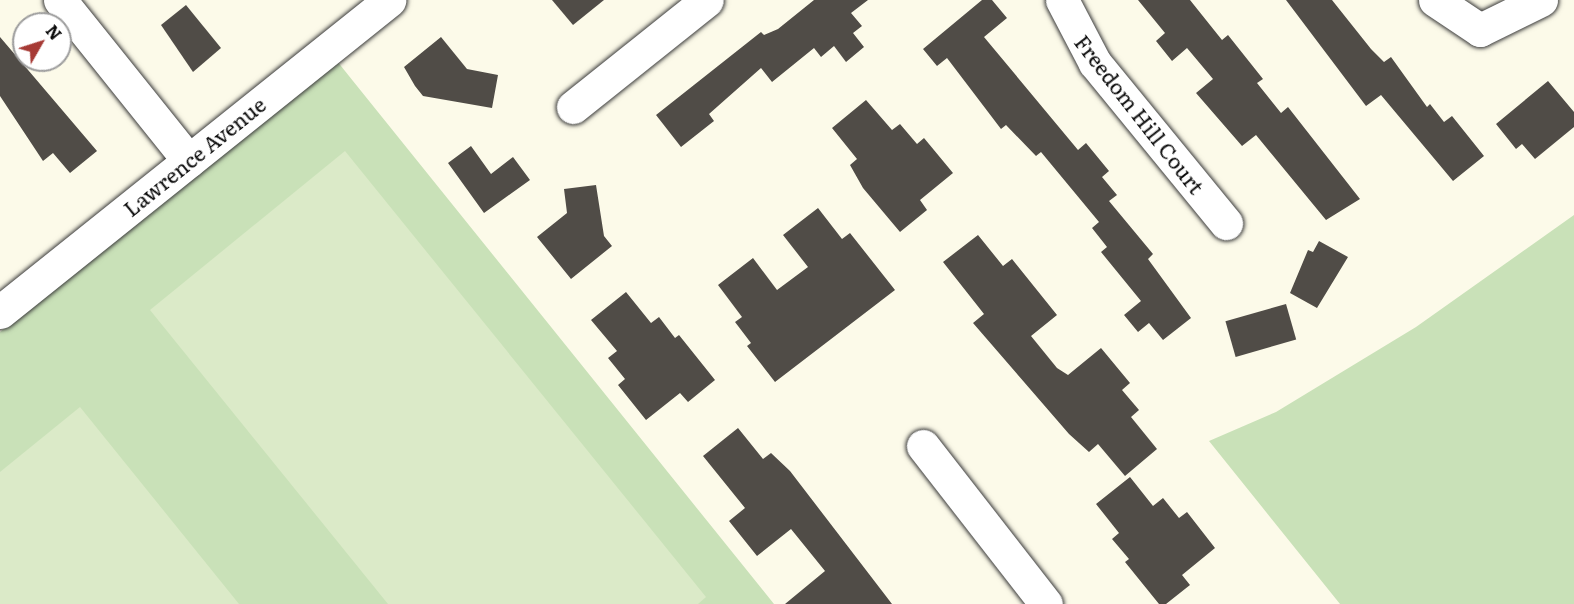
<!DOCTYPE html>
<html>
<head>
<meta charset="utf-8">
<style>
  body { margin:0 }
  #map { position:relative; width:1574px; height:604px; overflow:hidden; background:#fcfae9; font-family:Literata,serif }
  div>[style] { position:absolute }
  [style*='--x'] { left:calc(var(--x)*1px); top:calc(var(--y)*1px); width:calc(var(--w)*1px); rotate:calc(var(--a)*1deg) }
  .green>* { inset:0; background:#c9e1b8 }
  .pitch>* { inset:0; background:#dbeac8 }
  .building>* { inset:0; background:#504c47; transform-origin:0 0 }
  .roads { filter:drop-shadow(0 0 2px #3c3c3c) drop-shadow(0 0 2px #3c3c3c) }
  .minor>* { height:33px; margin:-16.5px; padding:0 16.5px; transform-origin:16.5px; border-radius:16.5px; background:#fff }
  span { translate:-50% -50%; white-space:nowrap; text-align:center; line-height:1.15; -webkit-text-stroke:6px #fff; paint-order:stroke }
  .street-label { font-size:21px; color:#090909 }
  .north { position:absolute; left:12px; top:12px; width:60px; height:60px; box-sizing:border-box; background:#fff; border:2px solid #9d9d9d; border-radius:50%; rotate:51deg; font-size:16px; font-weight:700; line-height:24px; text-align:center; color:#090909 }
  .north::after { content:''; display:block; margin:auto; width:21px; height:27px; background:#a63a35; clip-path:polygon(50% 0,100% 100%,50% 72%,0 100%) }
</style>
</head>
<body>
<div id="map">
  <div class="green">
    <div style="clip-path:polygon(337px 61px,353px 81px,774px 604px,0 604px,0 332px)"></div>
    <div style="clip-path:polygon(1574px 215px,1574px 604px,1340px 604px,1209px 441px,1276px 412px,1416px 327px)"></div>
  </div>
  <div class="pitch">
    <div style="clip-path:polygon(345px 151px,706px 597px,698px 604px,388px 604px,150px 310px)"></div>
    <div style="clip-path:polygon(80px 407px,239px 604px,0 604px,0 472px)"></div>
  </div>
  <div class="building">
    <div style="clip-path:polygon(552px 0,604px 0,573px 25px)"></div>
    <div style="clip-path:polygon(814px 0,868px 0,851px 13px,862px 26px,853px 33px,864px 47px,846px 62px,834px 46px,821px 57px,814px 48px,772px 82px,761px 68px,709px 114px,714px 121px,681px 147px,656px 115px,761px 32px,764px 35px,778px 29px)"></div>
    <div style="clip-path:polygon(982px 0,992px 0,1007px 18px,984px 37px,1078px 150px,1086px 143px,1109px 171px,1102px 177px,1117px 195px,1109px 201px,1153px 254px,1148px 259px,1191px 318px,1163px 340px,1149px 323px,1138px 332px,1124px 315px,1141px 301px,1101px 252px,1107px 247px,1092px 228px,1099px 222px,1041px 152px,1036px 156px,1006px 125px,1001px 129px,947px 58px,937px 66px,923px 49px)"></div>
    <div style="clip-path:polygon(1138px 0,1190px 0,1222px 40px,1228px 35px,1263px 79px,1257px 83px,1281px 113px,1288px 107px,1360px 199px,1326px 220px,1256px 135px,1242px 146px,1196px 93px,1213px 79px,1187px 48px,1172px 61px,1156px 41px,1165px 33px)"></div>
    <div style="clip-path:polygon(1286px 0,1332px 0,1371px 49px,1384px 62px,1391px 57px,1427px 107px,1430px 104px,1444px 122px,1452px 116px,1484px 156px,1453px 181px,1381px 95px,1366px 106px)"></div>
    <div style="clip-path:polygon(186px 5px,221px 48px,193px 72px,161px 25px)"></div>
    <div style="clip-path:polygon(0 37px,97px 151px,70px 173px,53px 153px,43px 161px,0 96px)"></div>
    <div style="clip-path:polygon(441px 37px,467px 69px,498px 75px,492px 108px,423px 96px,415px 86px,404px 67px)"></div>
    <div style="clip-path:polygon(1548px 81px,1574px 112px,1574px 127px,1535px 159px,1522px 144px,1516px 149px,1496px 124px)"></div>
    <div style="clip-path:polygon(866px 100px,892px 130px,900px 124px,917px 144px,924px 138px,953px 173px,920px 200px,927px 210px,900px 232px,863px 188px,850px 165px,857px 159px,832px 128px)"></div>
    <div style="clip-path:polygon(471px 146px,491px 174px,513px 157px,530px 180px,484px 213px,448px 163px)"></div>
    <div style="clip-path:polygon(596px 185px,604px 236px,612px 246px,571px 279px,537px 237px,567px 213px,564px 189px)"></div>
    <div style="clip-path:polygon(818px 208px,842px 239px,850px 233px,895px 290px,775px 382px,747px 346px,751px 343px,735px 322px,742px 317px,718px 285px,753px 258px,777px 290px,808px 267px,783px 235px)"></div>
    <div style="clip-path:polygon(978px 235px,1003px 266px,1012px 259px,1057px 315px,1031px 336px,1057px 368px,1068px 375px,1101px 348px,1130px 383px,1122px 390px,1139px 410px,1131px 417px,1157px 449px,1125px 476px,1098px 444px,1089px 452px,1069px 434px,973px 323px,984px 314px,943px 262px)"></div>
    <div style="clip-path:polygon(1319px 241px,1348px 257px,1317px 308px,1290px 293px,1308px 250px,1313px 252px)"></div>
    <div style="clip-path:polygon(626px 292px,651px 323px,659px 317px,675px 338px,679px 335px,715px 380px,688px 402px,680px 393px,646px 420px,618px 385px,625px 379px,608px 358px,617px 351px,591px 320px)"></div>
    <div style="left:1286px;top:304px;width:37px;height:63px;rotate:74deg"></div>
    <div style="clip-path:polygon(738px 428px,763px 459px,771px 453px,790px 471px,892px 604px,785px 604px,825px 571px,791px 529px,757px 556px,729px 521px,745px 508px,703px 456px)"></div>
    <div style="clip-path:polygon(1130px 477px,1153px 506px,1163px 498px,1179px 518px,1187px 512px,1215px 548px,1182px 575px,1190px 585px,1166px 604px,1159px 604px,1125px 562px,1129px 559px,1112px 539px,1119px 533px,1096px 504px)"></div>
  </div>
  <div class="roads">
    <div class="minor">
      <div style="--x:60;--y:0;--w:206;--a:51.3"></div>
      <div style="--x:1062;--y:0;--w:71;--a:62.4"></div>
      <div style="--x:1095;--y:63;--w:207;--a:50.7"></div>
      <div style="--x:1435;--y:0;--w:54;--a:33.7"></div>
      <div style="--x:1480;--y:30;--w:68;--a:-26.2"></div>
      <div style="--x:573;--y:107;--w:171;--a:-38.6"></div>
      <div style="--x:0;--y:312;--w:499;--a:-38.7"></div>
      <div style="--x:923;--y:446;--w:200;--a:52.1"></div>
    </div>
  </div>
  <div class="street-label">
    <span style="left:1140px;top:114px;rotate:52deg">Freedom Hill Court</span>
    <span style="left:194px;top:156px;rotate:-39deg">Lawrence Avenue</span>
  </div>
  <div class="north">N</div>
</div>
</body>
</html>
